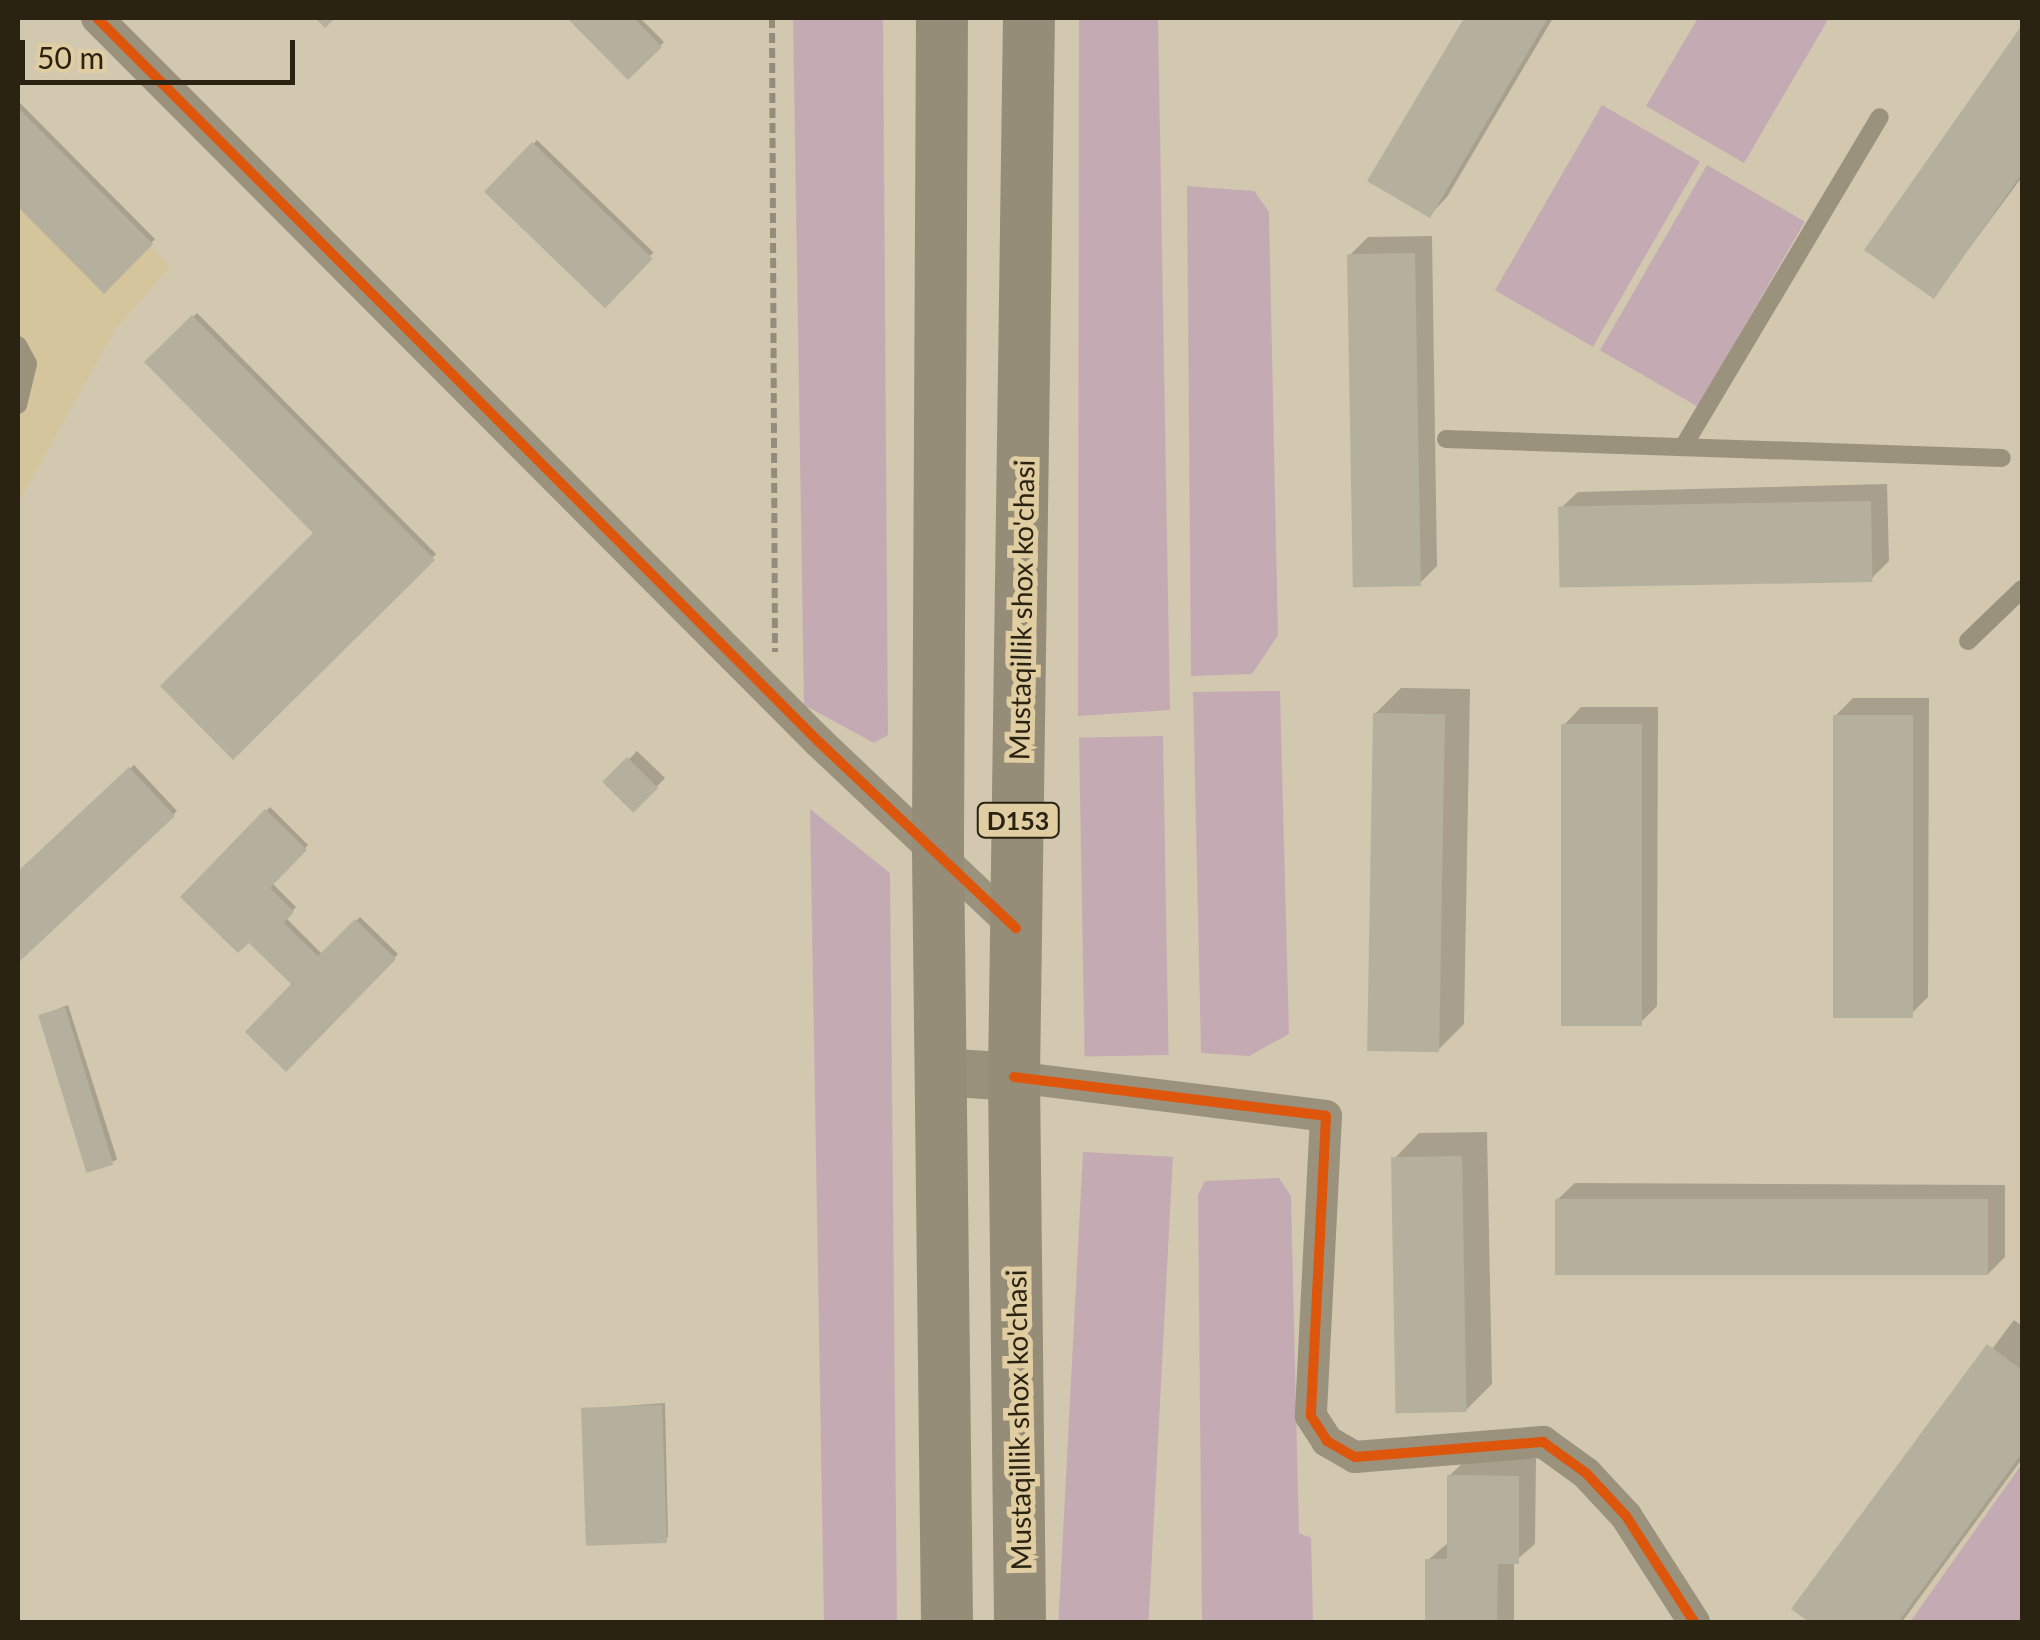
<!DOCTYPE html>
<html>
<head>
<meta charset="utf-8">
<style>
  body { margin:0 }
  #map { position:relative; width:2040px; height:1640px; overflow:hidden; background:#d2c8b0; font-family:Lato,sans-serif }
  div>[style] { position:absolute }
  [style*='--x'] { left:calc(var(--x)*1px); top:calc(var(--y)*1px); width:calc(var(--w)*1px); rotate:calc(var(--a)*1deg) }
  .built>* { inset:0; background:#d5c59d }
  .green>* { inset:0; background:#c4aab3; transform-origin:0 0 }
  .shadow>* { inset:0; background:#0003; transform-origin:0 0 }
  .building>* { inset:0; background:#b5b09d; transform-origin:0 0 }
  .path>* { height:6px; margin-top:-3px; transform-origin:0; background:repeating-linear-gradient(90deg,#958d7b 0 10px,transparent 0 15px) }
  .lane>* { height:18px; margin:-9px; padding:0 9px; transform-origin:9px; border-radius:9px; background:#9b927d }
  .street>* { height:32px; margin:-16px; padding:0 16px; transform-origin:16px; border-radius:16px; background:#9b927d }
  .secondary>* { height:48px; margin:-24px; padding:0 24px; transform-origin:24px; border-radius:24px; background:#99917a }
  .primary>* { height:52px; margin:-26px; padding:0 26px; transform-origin:26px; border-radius:26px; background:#968d79 }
  .cycleway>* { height:10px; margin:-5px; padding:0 5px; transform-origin:5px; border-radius:5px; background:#de560c }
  span { translate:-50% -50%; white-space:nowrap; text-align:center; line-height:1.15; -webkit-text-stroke:10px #e0cea2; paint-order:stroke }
  .shield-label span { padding:2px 8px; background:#e0cea2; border:2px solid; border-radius:8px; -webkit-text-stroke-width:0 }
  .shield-label { font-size:25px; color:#2a2312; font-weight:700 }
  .street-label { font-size:28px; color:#2a2312 }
  .frame { position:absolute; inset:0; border:20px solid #2a2312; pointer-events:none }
  .scale { position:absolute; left:20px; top:40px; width:275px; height:45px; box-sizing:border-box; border:5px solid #2a2312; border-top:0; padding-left:12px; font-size:30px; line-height:35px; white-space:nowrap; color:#2a2312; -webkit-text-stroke:8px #e0cea2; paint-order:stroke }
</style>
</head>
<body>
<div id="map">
  <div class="built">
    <div style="clip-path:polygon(18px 108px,170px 267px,116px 328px,18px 503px)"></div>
  </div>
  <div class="green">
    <div style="clip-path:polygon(793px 18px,883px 18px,888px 735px,874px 743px,804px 705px)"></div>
    <div style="clip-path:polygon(1079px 18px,1158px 18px,1170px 710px,1078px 716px)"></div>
    <div style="clip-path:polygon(1698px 18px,1829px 18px,1744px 163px,1646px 106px)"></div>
    <div style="left:1602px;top:105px;width:113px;height:214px;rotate:30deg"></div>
    <div style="left:1707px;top:165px;width:113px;height:214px;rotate:30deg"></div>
    <div style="clip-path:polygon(1187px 186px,1254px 191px,1269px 212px,1278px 635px,1252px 674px,1191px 676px)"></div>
    <div style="clip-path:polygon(1280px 691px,1289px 1034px,1249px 1056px,1201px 1053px,1193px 692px)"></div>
    <div style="left:1163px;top:736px;width:319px;height:84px;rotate:89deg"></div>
    <div style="clip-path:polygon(810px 809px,890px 873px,897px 1622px,824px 1622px)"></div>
    <div style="left:1083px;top:1152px;width:90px;height:470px;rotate:3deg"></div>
    <div style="clip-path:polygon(1279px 1178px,1291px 1196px,1299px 1533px,1311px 1538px,1313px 1622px,1202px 1622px,1198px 1195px,1205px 1181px)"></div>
    <div style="clip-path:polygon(2022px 1464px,2022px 1622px,1910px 1622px)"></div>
  </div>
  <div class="shadow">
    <div style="clip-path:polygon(571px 18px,640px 18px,664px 42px,628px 77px)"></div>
    <div style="clip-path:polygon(1466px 18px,1553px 18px,1447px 197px,1430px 215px,1371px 180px)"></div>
    <div style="clip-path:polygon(2022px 29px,2022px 177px,1934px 296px,1867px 249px)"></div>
    <div style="clip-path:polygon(18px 101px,155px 239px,104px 290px,18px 203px)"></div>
    <div style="left:537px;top:140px;width:162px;height:72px;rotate:44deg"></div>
    <div style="clip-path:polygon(1432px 236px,1437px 566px,1420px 583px,1350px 255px,1368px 237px)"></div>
    <div style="clip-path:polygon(197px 313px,436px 554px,233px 757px,317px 533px,148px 362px)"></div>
    <div style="clip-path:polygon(1887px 484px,1889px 561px,1871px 579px,1560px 509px,1578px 492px)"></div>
    <div style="clip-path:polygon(1401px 688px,1470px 689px,1464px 1024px,1439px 1049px,1375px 714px)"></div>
    <div style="clip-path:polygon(1853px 698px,1929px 698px,1928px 997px,1910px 1015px,1835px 716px)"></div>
    <div style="clip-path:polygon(1581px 707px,1658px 707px,1657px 1006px,1639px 1024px,1564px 725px)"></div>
    <div style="left:637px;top:751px;width:39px;height:44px;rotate:44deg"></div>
    <div style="clip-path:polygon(134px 765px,177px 811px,18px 959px,18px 874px)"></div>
    <div style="clip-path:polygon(270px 807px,308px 845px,272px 883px,296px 907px,286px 918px,323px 955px,360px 917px,398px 954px,286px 1068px,295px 984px,249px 939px,183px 897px)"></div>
    <div style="clip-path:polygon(68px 1005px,117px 1159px,113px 1162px,40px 1016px)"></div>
    <div style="clip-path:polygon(1487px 1132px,1492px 1384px,1466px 1410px,1394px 1159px,1419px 1133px)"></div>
    <div style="clip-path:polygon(1575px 1183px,2005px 1185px,2005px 1257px,1987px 1275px,1557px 1200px)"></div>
    <div style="clip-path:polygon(2014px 1320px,2022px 1326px,2022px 1459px,1902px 1622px,1813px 1622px,1795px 1609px)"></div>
    <div style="clip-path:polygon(665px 1403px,668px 1537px,665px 1540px,584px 1409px)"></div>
    <div style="clip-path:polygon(1467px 1459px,1536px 1459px,1535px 1544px,1514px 1562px,1514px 1622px,1428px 1622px,1428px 1560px,1449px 1542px,1449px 1476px)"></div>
  </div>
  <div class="building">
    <div style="clip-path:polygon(315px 18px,335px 18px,325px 28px)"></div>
    <div style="clip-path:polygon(567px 18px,634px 18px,662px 47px,628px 80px)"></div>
    <div style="clip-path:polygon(1464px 18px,1548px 18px,1430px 218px,1367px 181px)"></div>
    <div style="clip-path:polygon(2022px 25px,2022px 173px,1934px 299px,1864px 250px)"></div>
    <div style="clip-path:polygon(18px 108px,153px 244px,104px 294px,18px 207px)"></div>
    <div style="left:532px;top:142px;width:168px;height:69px;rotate:44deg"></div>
    <div style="left:1415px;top:253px;width:333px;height:68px;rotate:89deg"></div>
    <div style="clip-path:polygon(192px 315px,435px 560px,233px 760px,160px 686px,313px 533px,144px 362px)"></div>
    <div style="left:1871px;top:501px;width:81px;height:313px;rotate:89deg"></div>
    <div style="left:1373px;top:713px;width:72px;height:338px;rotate:1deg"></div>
    <div style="left:1833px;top:715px;width:80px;height:303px"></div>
    <div style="left:1561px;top:724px;width:81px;height:302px"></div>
    <div style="left:627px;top:757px;width:44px;height:35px;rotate:45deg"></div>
    <div style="clip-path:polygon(129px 767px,175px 816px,18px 963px,18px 871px)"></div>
    <div style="clip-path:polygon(265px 809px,307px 850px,270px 888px,294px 912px,284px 923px,318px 956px,355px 919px,396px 959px,286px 1072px,245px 1032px,291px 984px,249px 943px,238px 953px,180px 897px)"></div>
    <div style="left:65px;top:1007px;width:165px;height:28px;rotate:73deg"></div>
    <div style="left:1462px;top:1156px;width:256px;height:71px;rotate:89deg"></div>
    <div style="left:1555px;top:1199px;width:433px;height:76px"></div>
    <div style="clip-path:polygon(1987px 1344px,2022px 1370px,2022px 1453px,1898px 1622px,1809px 1622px,1791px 1609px)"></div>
    <div style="left:662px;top:1405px;width:138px;height:81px;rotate:88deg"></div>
    <div style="clip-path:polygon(1447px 1475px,1519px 1476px,1519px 1564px,1498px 1564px,1497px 1622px,1425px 1622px,1425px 1559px,1447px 1559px)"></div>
  </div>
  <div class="path">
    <div style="--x:772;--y:18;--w:634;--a:89.73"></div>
  </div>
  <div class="lane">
    <div style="--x:18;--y:345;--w:21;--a:62"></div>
    <div style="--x:28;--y:364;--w:42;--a:103.7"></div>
    <div style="--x:1446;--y:439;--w:556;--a:1.96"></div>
    <div style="--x:1683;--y:447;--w:384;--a:-59.2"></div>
    <div style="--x:1968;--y:641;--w:75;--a:-43.9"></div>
  </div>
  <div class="street">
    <div style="--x:97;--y:18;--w:1022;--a:45.08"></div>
    <div style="--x:819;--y:742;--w:271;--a:43.4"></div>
    <div style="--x:1014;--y:1077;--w:314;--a:7.1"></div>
    <div style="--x:1326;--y:1116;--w:300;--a:92.9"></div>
    <div style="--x:1311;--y:1416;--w:30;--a:57"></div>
    <div style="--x:1327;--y:1441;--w:32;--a:30"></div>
    <div style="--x:1355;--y:1457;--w:189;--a:-4.6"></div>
    <div style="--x:1543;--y:1442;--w:53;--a:35.8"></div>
    <div style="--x:1586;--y:1473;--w:59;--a:47.1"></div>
    <div style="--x:1626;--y:1516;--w:126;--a:57.3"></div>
  </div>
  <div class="secondary">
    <div style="--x:941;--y:1072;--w:73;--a:3.9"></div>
  </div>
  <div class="primary">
    <div style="--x:942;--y:18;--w:833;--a:90.28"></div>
    <div style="--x:938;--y:851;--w:771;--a:89.33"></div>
    <div style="--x:1020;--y:1622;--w:545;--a:-90.63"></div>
    <div style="--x:1014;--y:1077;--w:1059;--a:-89.19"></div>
  </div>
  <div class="cycleway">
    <div style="--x:97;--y:18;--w:1022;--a:45.08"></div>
    <div style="--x:819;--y:742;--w:271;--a:43.4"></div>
    <div style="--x:1014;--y:1077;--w:314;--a:7.1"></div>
    <div style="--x:1326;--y:1116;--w:300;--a:92.9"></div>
    <div style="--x:1311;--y:1416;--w:30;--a:57"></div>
    <div style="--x:1327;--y:1441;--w:32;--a:30"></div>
    <div style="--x:1355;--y:1457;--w:189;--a:-4.6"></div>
    <div style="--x:1543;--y:1442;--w:53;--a:35.8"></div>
    <div style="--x:1586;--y:1473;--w:59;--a:47.1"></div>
    <div style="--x:1626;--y:1516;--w:126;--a:57.3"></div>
  </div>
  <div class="shield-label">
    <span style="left:1018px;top:820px">D153</span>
  </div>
  <div class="street-label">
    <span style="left:1021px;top:610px;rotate:-89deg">Mustaqillik shox ko'chasi</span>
    <span style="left:1018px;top:1420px;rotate:-91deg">Mustaqillik shox ko'chasi</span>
  </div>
  <div class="frame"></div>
  <div class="scale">50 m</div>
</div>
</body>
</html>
